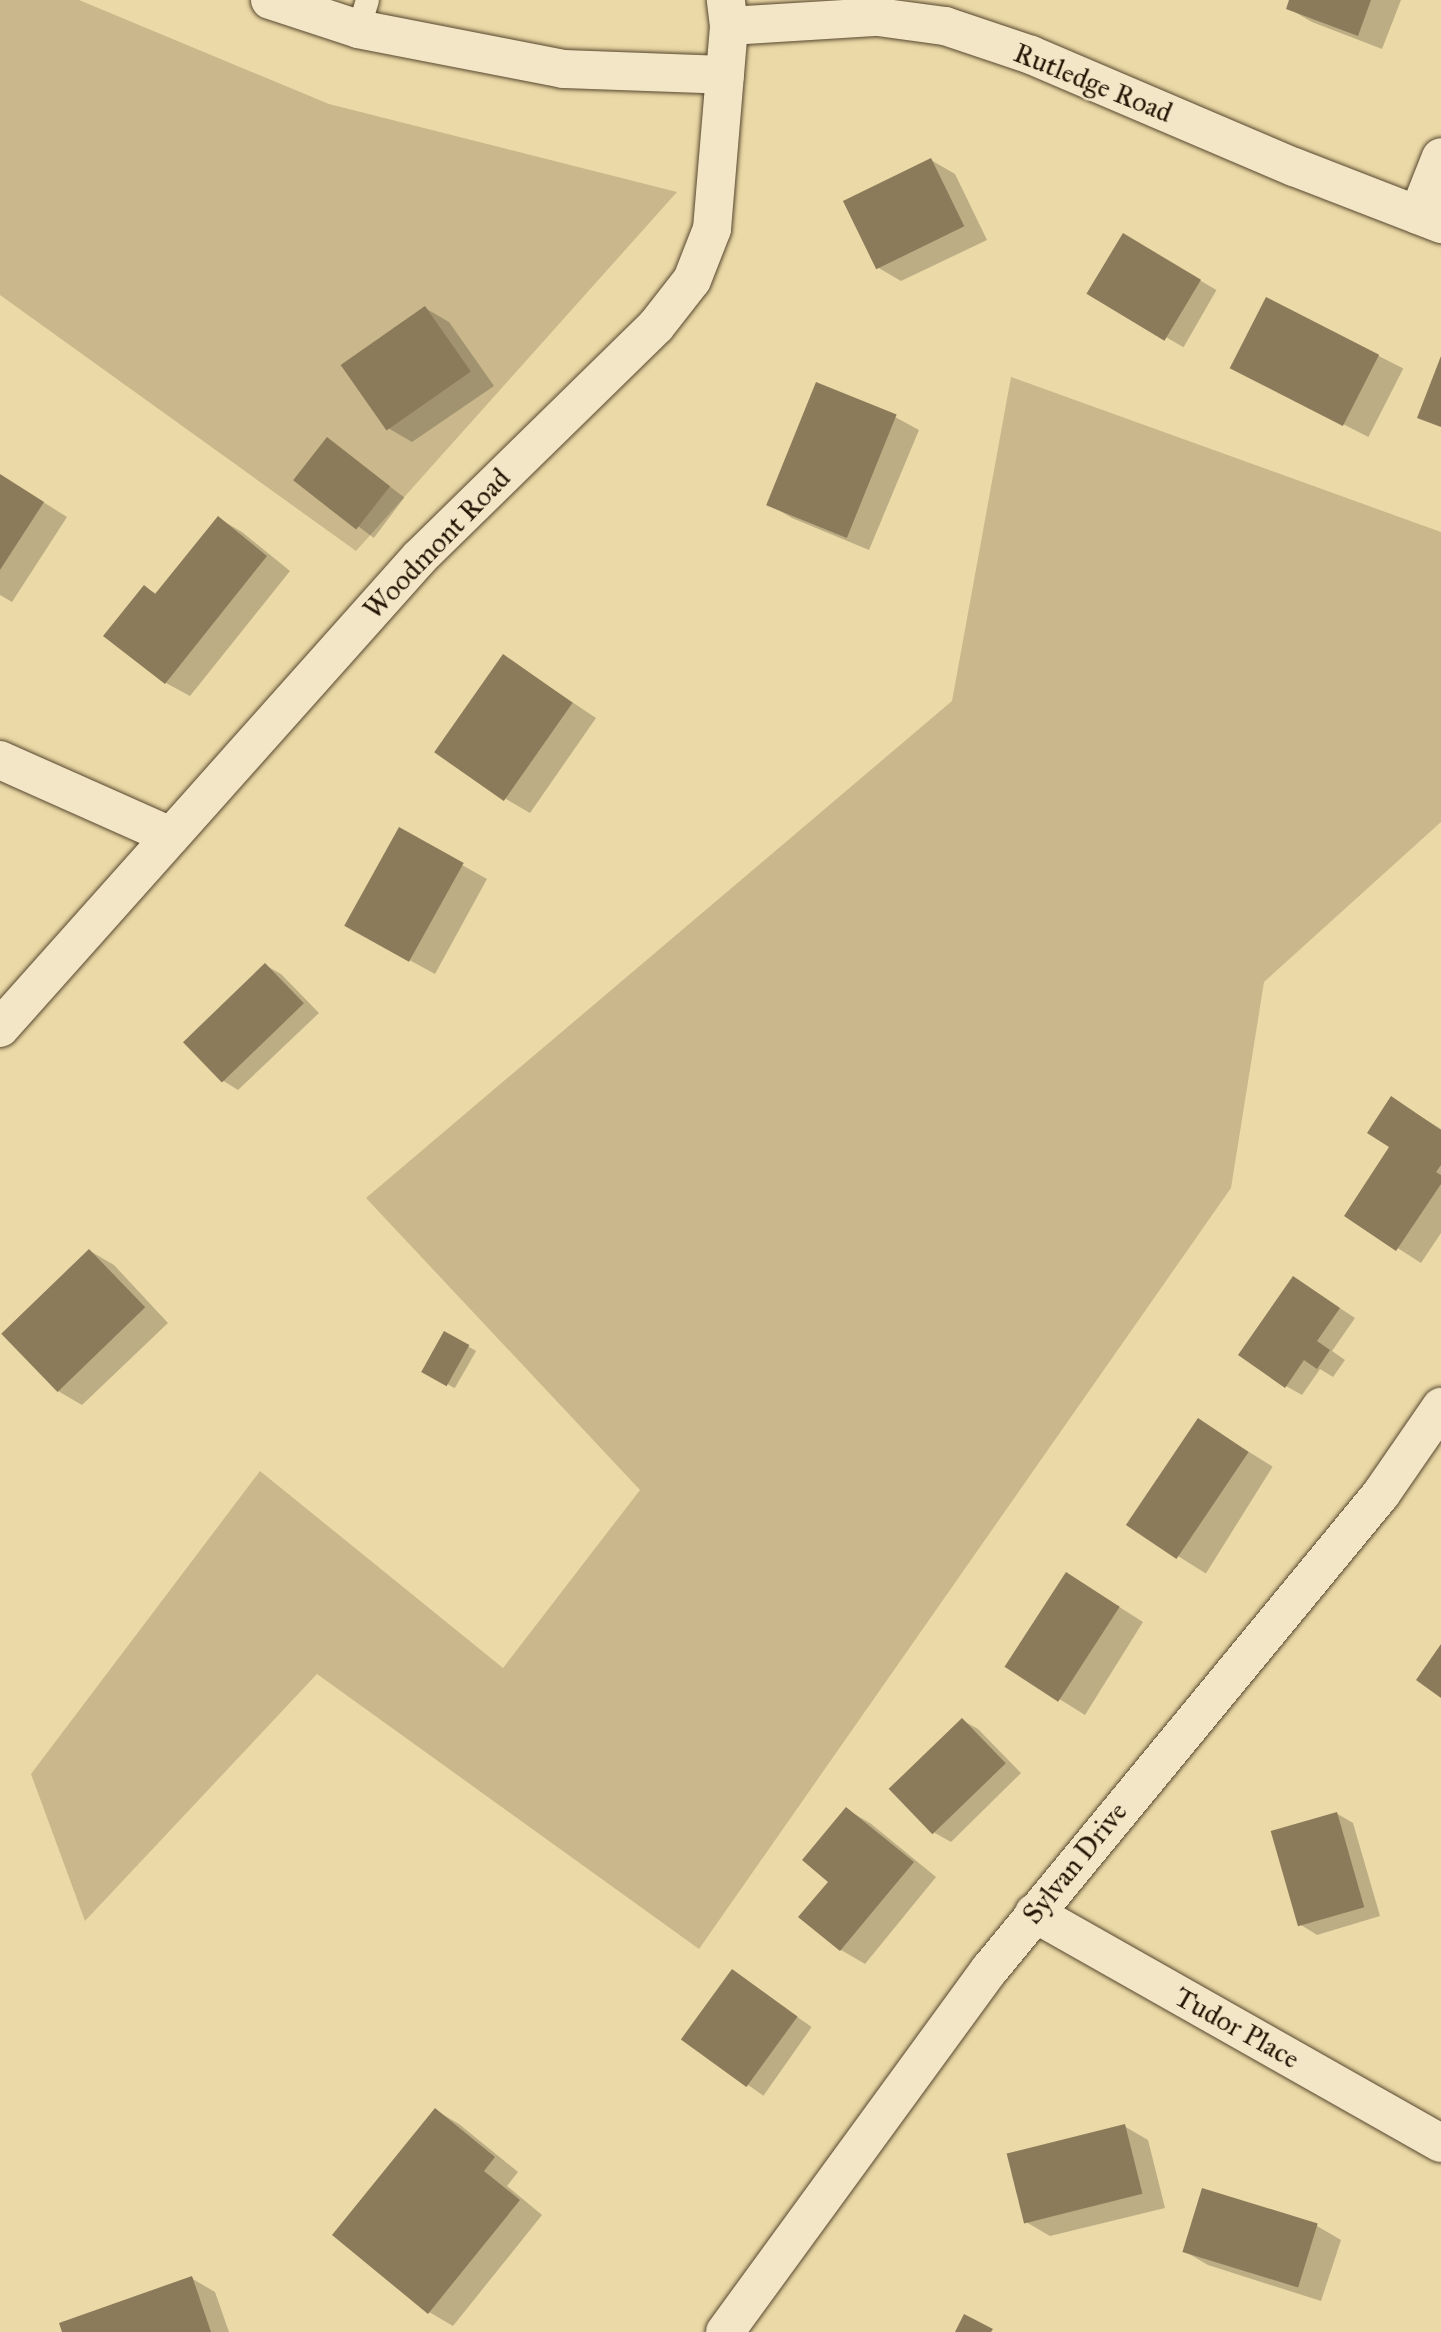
<!DOCTYPE html>
<html>
<head>
<meta charset="utf-8">
<style>
  body { margin:0 }
  #map { position:relative; width:1441px; height:2332px; overflow:hidden; background:#ebd9a7; font-family:"IM FELL Great Primer",serif }
  div>[style] { position:absolute }
  [style*='--x'] { left:calc(var(--x)*1px); top:calc(var(--y)*1px); width:calc(var(--w)*1px); rotate:calc(var(--a)*1deg) }
  .green>* { inset:0; background:#cab88c }
  .shadow>* { inset:0; background:#0003; transform-origin:0 0 }
  .building>* { inset:0; background:#8c7b5a; transform-origin:0 0 }
  .roads { filter:drop-shadow(0 0 2px #57472e) drop-shadow(0 0 2px #57472e) }
  .lane>* { height:23px; margin:-11.5px; padding:0 11.5px; transform-origin:11.5px; border-radius:11.5px; background:#f2e6c6 }
  .street>* { height:38px; margin:-19px; padding:0 19px; transform-origin:19px; border-radius:19px; background:#f2e6c6 }
  span { translate:-50% -50%; white-space:nowrap; text-align:center; line-height:1.15; -webkit-text-stroke:5px #f2e6c6; paint-order:stroke }
  .street-label { font-size:28px; color:#261606 }
</style>
</head>
<body>
<div id="map">
  <div class="green">
    <div style="clip-path:polygon(0 0,79px 0,329px 104px,677px 192px,356px 551px,0 295px)"></div>
    <div style="clip-path:polygon(1011px 377px,1441px 532px,1441px 822px,1264px 982px,1231px 1188px,699px 1949px,317px 1674px,85px 1921px,31px 1774px,260px 1471px,503px 1668px,640px 1490px,366px 1198px,952px 701px)"></div>
  </div>
  <div class="shadow">
    <div style="clip-path:polygon(1291px 0,1401px 0,1382px 49px,1312px 22px,1288px 8px)"></div>
    <div style="clip-path:polygon(931px 160px,955px 174px,987px 240px,901px 281px,877px 267px)"></div>
    <div style="left:1123px;top:236px;width:108px;height:66px;rotate:30deg"></div>
    <div style="left:1267px;top:299px;width:153px;height:77px;rotate:27deg"></div>
    <div style="clip-path:polygon(425px 308px,449px 322px,494px 386px,412px 442px,388px 428px,344px 365px)"></div>
    <div style="clip-path:polygon(895px 417px,919px 430px,869px 550px,792px 518px,768px 504px)"></div>
    <div style="left:327px;top:439px;width:97px;height:51px;rotate:37deg"></div>
    <div style="clip-path:polygon(0 475px,67px 517px,12px 602px,0 595px)"></div>
    <div style="clip-path:polygon(218px 518px,242px 532px,290px 571px,190px 696px,166px 683px,144px 587px,157px 594px)"></div>
    <div style="clip-path:polygon(503px 656px,596px 718px,530px 813px,506px 799px)"></div>
    <div style="clip-path:polygon(399px 830px,487px 879px,435px 974px,371px 939px)"></div>
    <div style="clip-path:polygon(265px 965px,281px 974px,319px 1013px,238px 1090px,222px 1080px)"></div>
    <div style="clip-path:polygon(1392px 1099px,1441px 1129px,1441px 1233px,1421px 1263px,1346px 1215px,1392px 1147px)"></div>
    <div style="clip-path:polygon(90px 1251px,114px 1265px,168px 1323px,82px 1405px,58px 1391px)"></div>
    <div style="clip-path:polygon(1294px 1278px,1355px 1318px,1332px 1351px,1345px 1360px,1333px 1377px,1320px 1369px,1302px 1395px,1286px 1386px)"></div>
    <div style="left:445px;top:1333px;width:36px;height:43px;rotate:30deg"></div>
    <div style="left:1198px;top:1420px;width:88px;height:126px;rotate:32deg"></div>
    <div style="clip-path:polygon(1091px 1589px,1143px 1622px,1085px 1715px,1008px 1667px)"></div>
    <div style="clip-path:polygon(962px 1720px,978px 1729px,1021px 1773px,951px 1842px,935px 1833px,891px 1789px)"></div>
    <div style="clip-path:polygon(846px 1809px,870px 1823px,936px 1877px,865px 1964px,841px 1950px)"></div>
    <div style="clip-path:polygon(1336px 1813px,1353px 1823px,1380px 1916px,1317px 1935px,1301px 1925px)"></div>
    <div style="left:733px;top:1972px;width:96px;height:84px;rotate:35deg"></div>
    <div style="clip-path:polygon(435px 2110px,459px 2124px,518px 2172px,507px 2186px,542px 2215px,453px 2326px,429px 2312px)"></div>
    <div style="clip-path:polygon(1124px 2126px,1148px 2140px,1165px 2208px,1050px 2236px,1026px 2222px)"></div>
    <div style="clip-path:polygon(1203px 2190px,1317px 2226px,1341px 2240px,1321px 2301px,1208px 2265px,1184px 2251px)"></div>
    <div style="clip-path:polygon(191px 2278px,215px 2292px,229px 2332px,64px 2332px)"></div>
  </div>
  <div class="building">
    <div style="clip-path:polygon(1289px 0,1371px 0,1358px 36px,1286px 9px)"></div>
    <div style="left:931px;top:158px;width:76px;height:98px;rotate:64deg"></div>
    <div style="left:1123px;top:233px;width:91px;height:71px;rotate:31deg"></div>
    <div style="left:1266px;top:297px;width:127px;height:80px;rotate:27deg"></div>
    <div style="left:425px;top:306px;width:80px;height:103px;rotate:55deg"></div>
    <div style="clip-path:polygon(1441px 356px,1441px 427px,1417px 418px)"></div>
    <div style="left:816px;top:382px;width:87px;height:133px;rotate:22deg"></div>
    <div style="left:327px;top:437px;width:80px;height:55px;rotate:38deg"></div>
    <div style="clip-path:polygon(0 474px,44px 502px,0 570px)"></div>
    <div style="clip-path:polygon(218px 516px,267px 556px,165px 684px,103px 636px,144px 585px,155px 594px)"></div>
    <div style="left:503px;top:654px;width:85px;height:120px;rotate:35deg"></div>
    <div style="left:399px;top:827px;width:74px;height:113px;rotate:29deg"></div>
    <div style="left:265px;top:963px;width:56px;height:114px;rotate:46deg"></div>
    <div style="clip-path:polygon(1391px 1096px,1441px 1130px,1441px 1165px,1436px 1172px,1441px 1175px,1441px 1184px,1396px 1251px,1344px 1216px,1389px 1147px,1367px 1133px)"></div>
    <div style="left:89px;top:1249px;width:81px;height:122px;rotate:46deg"></div>
    <div style="clip-path:polygon(1293px 1276px,1340px 1308px,1317px 1341px,1330px 1350px,1317px 1369px,1304px 1360px,1285px 1388px,1238px 1355px)"></div>
    <div style="left:444px;top:1331px;width:29px;height:47px;rotate:29deg"></div>
    <div style="left:1198px;top:1418px;width:61px;height:129px;rotate:34deg"></div>
    <div style="left:1066px;top:1572px;width:64px;height:113px;rotate:33deg"></div>
    <div style="clip-path:polygon(1441px 1644px,1441px 1698px,1416px 1680px)"></div>
    <div style="left:962px;top:1718px;width:63px;height:102px;rotate:46deg"></div>
    <div style="clip-path:polygon(846px 1807px,914px 1862px,840px 1951px,798px 1917px,828px 1882px,802px 1860px)"></div>
    <div style="left:1337px;top:1812px;width:99px;height:69px;rotate:74deg"></div>
    <div style="left:732px;top:1969px;width:81px;height:87px;rotate:36deg"></div>
    <div style="clip-path:polygon(435px 2108px,495px 2157px,484px 2171px,520px 2200px,428px 2314px,332px 2235px)"></div>
    <div style="left:1125px;top:2124px;width:72px;height:122px;rotate:76deg"></div>
    <div style="left:1202px;top:2188px;width:121px;height:67px;rotate:17deg"></div>
    <div style="clip-path:polygon(192px 2276px,211px 2332px,62px 2332px,59px 2323px)"></div>
    <div style="clip-path:polygon(964px 2314px,993px 2329px,991px 2332px,955px 2332px)"></div>
  </div>
  <div class="roads">
    <div class="lane">
      <div style="--x:358;--y:29;--w:30;--a:-73"></div>
    </div>
    <div class="street">
      <div style="--x:270;--y:0;--w:93;--a:18.2"></div>
      <div style="--x:358;--y:29;--w:209;--a:11"></div>
      <div style="--x:563;--y:69;--w:162;--a:2.1"></div>
      <div style="--x:729;--y:26;--w:149;--a:-3.5"></div>
      <div style="--x:878;--y:17;--w:68;--a:7.7"></div>
      <div style="--x:945;--y:26;--w:91;--a:18.6"></div>
      <div style="--x:1031;--y:55;--w:286;--a:23.1"></div>
      <div style="--x:1294;--y:167;--w:158;--a:21.2"></div>
      <div style="--x:1418;--y:215;--w:62;--a:-68.4"></div>
      <div style="--x:0;--y:760;--w:187;--a:24"></div>
      <div style="--x:0;--y:1028;--w:631;--a:-48.28"></div>
      <div style="--x:420;--y:557;--w:330;--a:-44.4"></div>
      <div style="--x:656;--y:326;--w:58;--a:-52"></div>
      <div style="--x:692;--y:280;--w:55;--a:-68.6"></div>
      <div style="--x:712;--y:229;--w:204;--a:-85.2"></div>
      <div style="--x:729;--y:26;--w:26;--a:-97"></div>
      <div style="--x:1034;--y:1913;--w:467;--a:29.5"></div>
      <div style="--x:725;--y:2332;--w:449;--a:-53.9"></div>
      <div style="--x:990;--y:1969;--w:615;--a:-50.54"></div>
      <div style="--x:1381;--y:1494;--w:106;--a:-55.4"></div>
    </div>
  </div>
  <div class="street-label">
    <span style="left:1093px;top:83px;rotate:22deg">Rutledge Road</span>
    <span style="left:437px;top:544px;rotate:-46deg">Woodmont Road</span>
    <span style="left:1075px;top:1863px;rotate:-51deg">Sylvan Drive</span>
    <span style="left:1237px;top:2028px;rotate:29deg">Tudor Place</span>
  </div>
</div>
</body>
</html>
